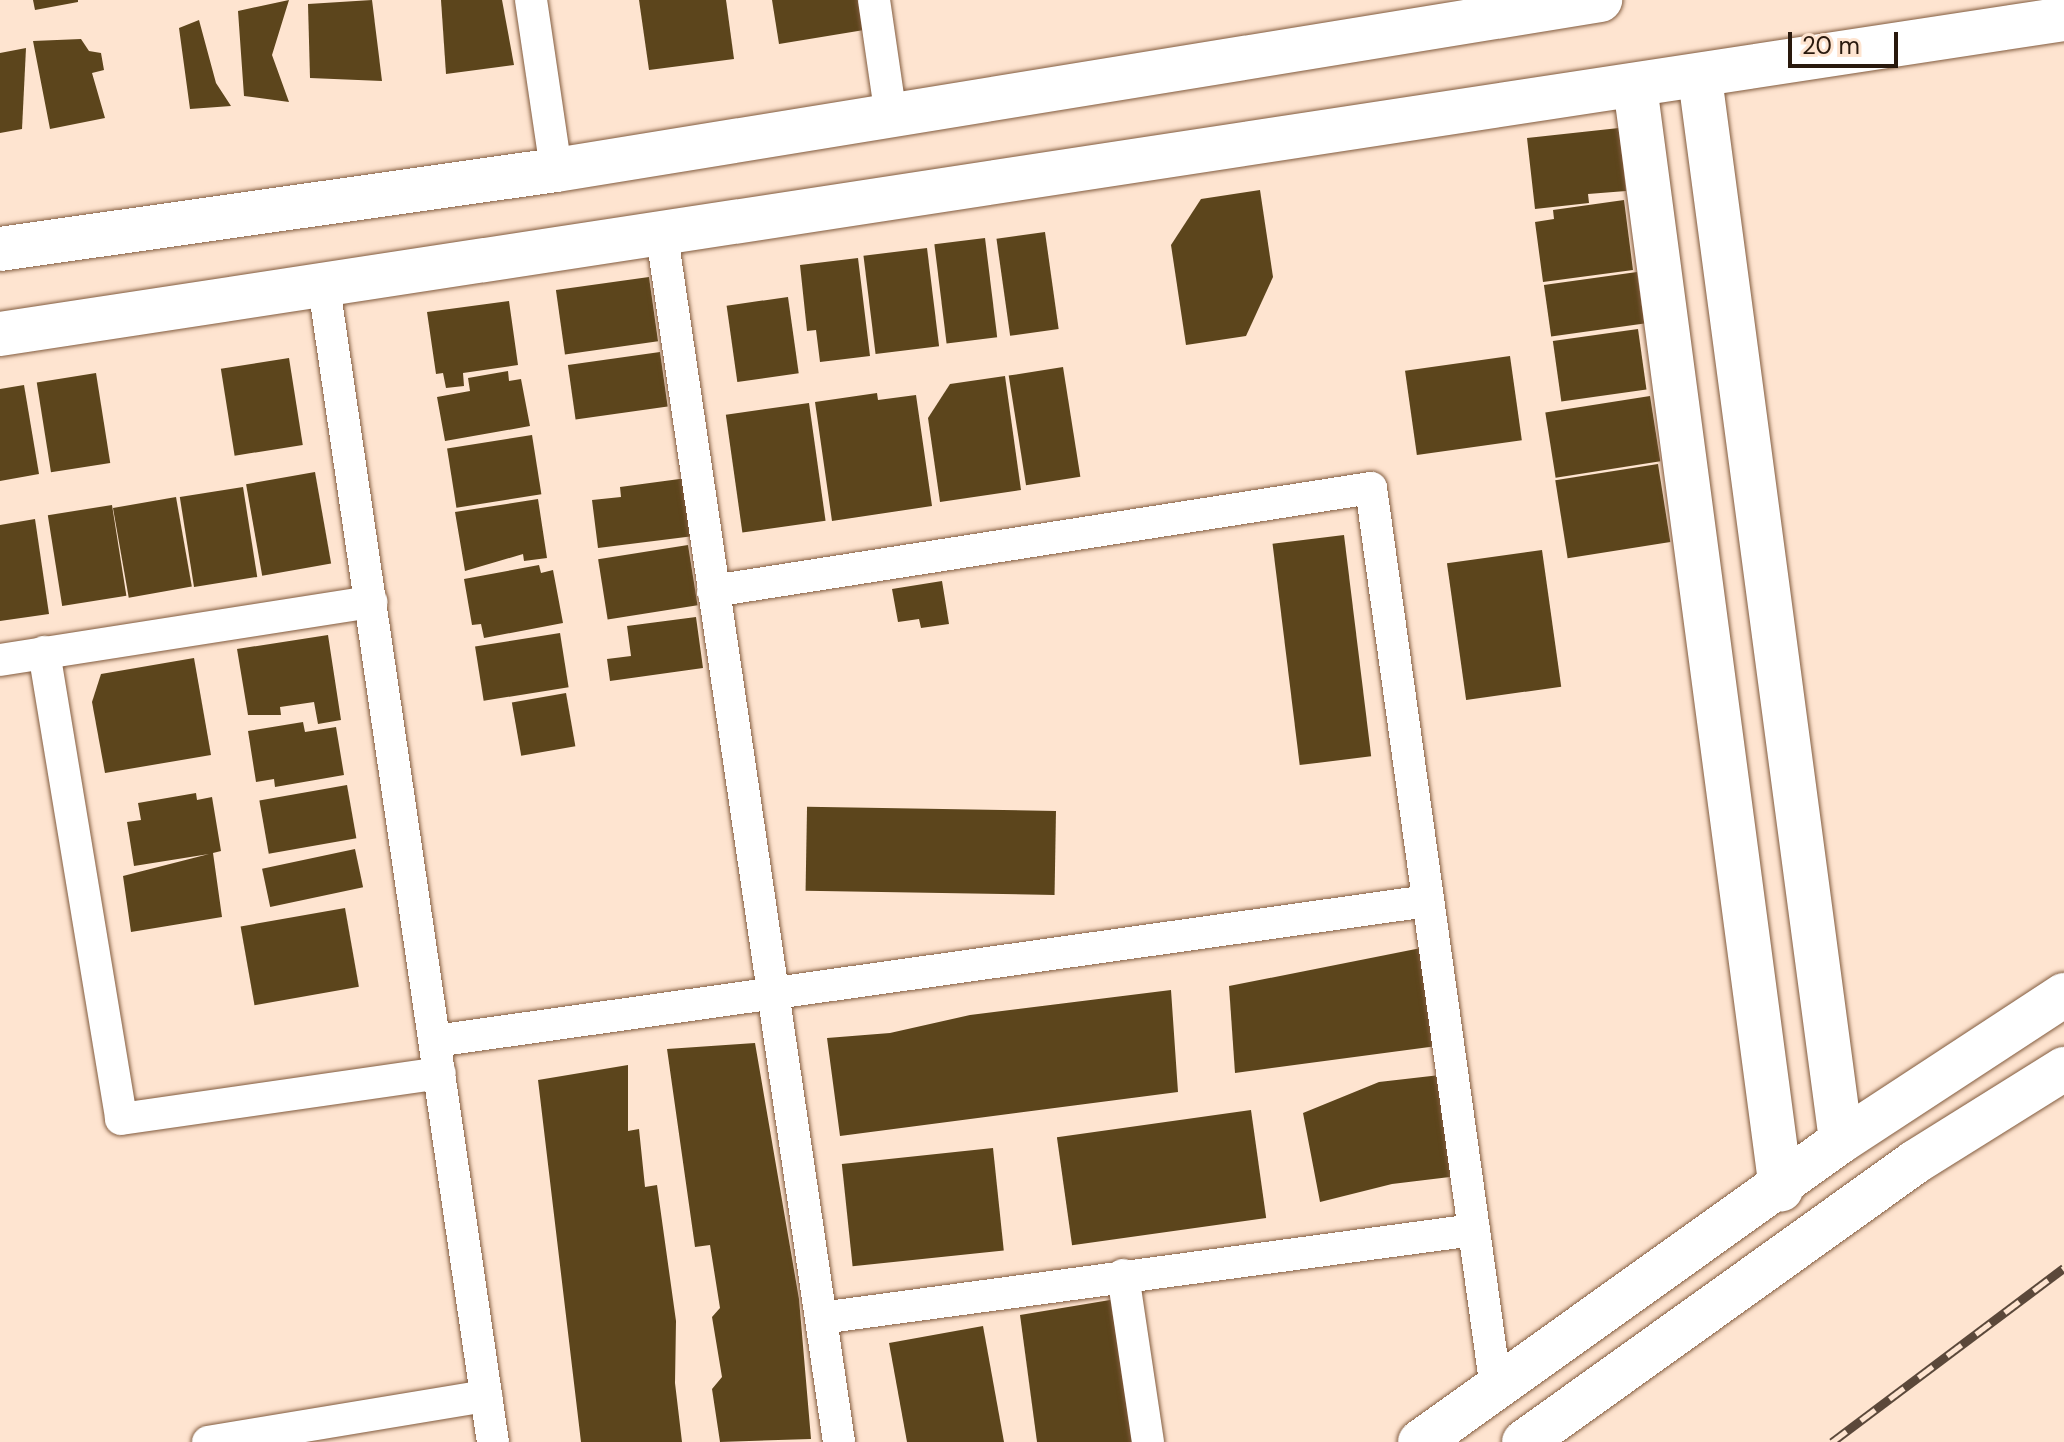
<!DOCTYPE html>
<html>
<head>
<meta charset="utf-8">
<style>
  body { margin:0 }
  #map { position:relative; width:2064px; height:1442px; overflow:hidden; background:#fee4d0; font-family:"DM Sans",sans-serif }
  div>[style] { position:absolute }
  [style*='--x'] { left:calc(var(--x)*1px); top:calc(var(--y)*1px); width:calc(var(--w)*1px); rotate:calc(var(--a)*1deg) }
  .building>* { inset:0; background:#5c451c; transform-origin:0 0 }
  .roads { filter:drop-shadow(0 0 2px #825c3f) drop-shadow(0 0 2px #825c3f) }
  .street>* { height:32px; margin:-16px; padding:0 16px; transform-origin:16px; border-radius:16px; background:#fff }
  .secondary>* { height:44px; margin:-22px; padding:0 22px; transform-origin:22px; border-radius:22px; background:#fff }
  .primary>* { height:44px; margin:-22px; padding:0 22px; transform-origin:22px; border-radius:22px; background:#fff }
  .rail>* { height:9px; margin-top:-4.5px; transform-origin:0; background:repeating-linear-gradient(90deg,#fee4d0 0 18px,#5b483a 0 36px); box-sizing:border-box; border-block:2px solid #5b483a }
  span { translate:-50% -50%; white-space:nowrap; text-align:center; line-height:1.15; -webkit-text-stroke:8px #fee4d0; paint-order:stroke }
  .scale { position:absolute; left:1788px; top:32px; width:110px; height:36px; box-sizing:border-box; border:4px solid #29190d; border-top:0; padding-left:10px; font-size:24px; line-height:28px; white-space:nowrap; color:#29190d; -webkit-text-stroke:6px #fee4d0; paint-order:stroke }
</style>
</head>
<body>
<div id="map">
  <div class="building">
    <div style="clip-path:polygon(33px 0,78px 0,78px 2px,35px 10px)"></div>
    <div style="clip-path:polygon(289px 0,272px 55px,289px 102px,244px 96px,238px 11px)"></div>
    <div style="clip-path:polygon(372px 0,382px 81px,310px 78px,308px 4px)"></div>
    <div style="clip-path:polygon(441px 0,502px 0,514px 65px,446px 74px)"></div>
    <div style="clip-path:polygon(639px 0,726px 0,734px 59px,649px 70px)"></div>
    <div style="clip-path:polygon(772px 0,859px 0,864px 30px,779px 44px)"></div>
    <div style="clip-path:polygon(199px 20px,216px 83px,231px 106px,190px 109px,179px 28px)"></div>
    <div style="clip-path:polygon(81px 39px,89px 51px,101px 53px,104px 70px,92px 73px,105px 118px,50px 129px,33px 41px)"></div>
    <div style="clip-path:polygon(26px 48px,22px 129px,0 133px,0 53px)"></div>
    <div style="clip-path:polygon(1619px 128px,1626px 191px,1588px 194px,1589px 203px,1535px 209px,1527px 138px)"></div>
    <div style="clip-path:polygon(1260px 190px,1273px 277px,1246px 336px,1186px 345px,1171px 245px,1201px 199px)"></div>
    <div style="clip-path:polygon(1624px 200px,1633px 270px,1543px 282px,1535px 222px,1554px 219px,1553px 210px)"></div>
    <div style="left:1045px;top:232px;width:98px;height:49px;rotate:82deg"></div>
    <div style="left:985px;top:238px;width:100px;height:51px;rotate:83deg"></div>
    <div style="left:927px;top:248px;width:99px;height:64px;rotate:83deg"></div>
    <div style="clip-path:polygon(858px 258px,870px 356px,820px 362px,816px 330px,807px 331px,800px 265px)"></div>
    <div style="left:1637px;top:272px;width:52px;height:94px;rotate:82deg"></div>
    <div style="left:649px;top:277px;width:65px;height:94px;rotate:82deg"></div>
    <div style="left:788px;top:297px;width:77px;height:62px;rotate:82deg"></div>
    <div style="clip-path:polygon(509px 301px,518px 365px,463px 373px,464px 386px,446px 388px,443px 373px,436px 374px,427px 312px)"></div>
    <div style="left:1638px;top:329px;width:61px;height:86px;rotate:82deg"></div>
    <div style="left:660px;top:352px;width:55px;height:93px;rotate:82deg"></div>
    <div style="left:1510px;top:356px;width:85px;height:106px;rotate:82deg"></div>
    <div style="left:289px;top:358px;width:88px;height:69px;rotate:81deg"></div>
    <div style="left:1063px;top:367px;width:111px;height:55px;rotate:81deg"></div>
    <div style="clip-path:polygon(508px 371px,509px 381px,521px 379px,530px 426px,445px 441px,437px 397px,470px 391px,468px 378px)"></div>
    <div style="left:96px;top:373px;width:91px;height:60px;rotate:81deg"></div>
    <div style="clip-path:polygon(1005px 376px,1021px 490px,940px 502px,928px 418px,950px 384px)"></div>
    <div style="clip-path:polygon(24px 385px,39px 474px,0 481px,0 389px)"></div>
    <div style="clip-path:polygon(877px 393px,878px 400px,916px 395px,932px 506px,832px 521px,815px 402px)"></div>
    <div style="left:1650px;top:396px;width:66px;height:106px;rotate:81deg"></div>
    <div style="left:809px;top:403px;width:119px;height:84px;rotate:82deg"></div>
    <div style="left:532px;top:435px;width:60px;height:86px;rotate:81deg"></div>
    <div style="left:1658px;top:464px;width:79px;height:104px;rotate:81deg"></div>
    <div style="left:315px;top:472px;width:93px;height:70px;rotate:80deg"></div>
    <div style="clip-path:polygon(687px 478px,694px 536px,598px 548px,592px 500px,621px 497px,620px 487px)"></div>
    <div style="left:243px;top:487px;width:91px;height:64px;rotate:81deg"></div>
    <div style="left:176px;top:497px;width:91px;height:64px;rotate:80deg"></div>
    <div style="clip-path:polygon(538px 499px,547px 558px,524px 561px,523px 554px,465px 571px,455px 512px)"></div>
    <div style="left:112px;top:505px;width:92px;height:65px;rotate:81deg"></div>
    <div style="clip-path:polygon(35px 519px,49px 614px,0 621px,0 525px)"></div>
    <div style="left:1344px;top:535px;width:223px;height:72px;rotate:83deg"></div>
    <div style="left:688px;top:545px;width:61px;height:91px;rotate:81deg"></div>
    <div style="left:1542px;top:550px;width:138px;height:96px;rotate:82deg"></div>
    <div style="clip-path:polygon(539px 565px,541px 573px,553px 570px,563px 623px,484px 638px,481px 624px,472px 625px,464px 579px)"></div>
    <div style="clip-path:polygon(942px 581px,949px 624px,921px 628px,919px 619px,898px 622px,892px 589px)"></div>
    <div style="clip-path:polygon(696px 617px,703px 668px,610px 681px,607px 659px,631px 656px,627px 626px)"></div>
    <div style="left:560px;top:633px;width:55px;height:86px;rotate:81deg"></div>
    <div style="clip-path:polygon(328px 635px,341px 720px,318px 724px,314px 702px,280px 707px,281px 715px,248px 715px,237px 649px)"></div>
    <div style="clip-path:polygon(194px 658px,211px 755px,105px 773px,92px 702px,101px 674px)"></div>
    <div style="left:566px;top:693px;width:54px;height:55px;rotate:80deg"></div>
    <div style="clip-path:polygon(303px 722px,305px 732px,336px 727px,344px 775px,275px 787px,274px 779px,256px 782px,248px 731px)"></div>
    <div style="left:347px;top:785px;width:54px;height:89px;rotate:80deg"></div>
    <div style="clip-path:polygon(196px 793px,197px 800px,212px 797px,221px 851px,213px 853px,222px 917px,131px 932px,123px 876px,209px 854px,134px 866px,127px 822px,141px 820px,138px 803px)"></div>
    <div style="left:1056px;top:811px;width:84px;height:249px;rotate:91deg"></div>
    <div style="left:355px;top:849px;width:39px;height:95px;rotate:78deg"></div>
    <div style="left:345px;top:908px;width:80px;height:106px;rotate:80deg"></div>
    <div style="clip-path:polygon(1426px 947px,1437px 1046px,1235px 1073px,1229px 986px)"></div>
    <div style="clip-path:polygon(1171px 990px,1178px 1092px,840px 1136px,827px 1038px,890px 1033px,970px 1015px)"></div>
    <div style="clip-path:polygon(755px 1043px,799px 1299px,811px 1439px,720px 1442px,712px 1389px,722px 1377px,712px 1317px,720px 1308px,710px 1245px,695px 1247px,667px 1049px)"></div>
    <div style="clip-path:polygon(628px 1065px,628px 1131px,639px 1129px,645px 1187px,657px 1185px,676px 1321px,675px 1383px,682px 1442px,581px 1442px,538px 1080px)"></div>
    <div style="clip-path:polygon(1440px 1075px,1458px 1176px,1392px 1184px,1320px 1202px,1303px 1113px,1379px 1082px)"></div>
    <div style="left:1251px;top:1110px;width:109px;height:196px;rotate:82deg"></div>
    <div style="left:993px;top:1148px;width:103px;height:152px;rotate:84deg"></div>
    <div style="clip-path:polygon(1116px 1299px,1140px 1442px,1037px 1442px,1020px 1315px)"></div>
    <div style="clip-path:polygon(983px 1326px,1004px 1442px,907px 1442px,889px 1343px)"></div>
  </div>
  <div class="roads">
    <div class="street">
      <div style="--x:531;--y:0;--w:172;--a:81.6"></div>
      <div style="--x:874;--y:0;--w:118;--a:81.7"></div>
      <div style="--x:662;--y:236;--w:1219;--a:81.65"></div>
      <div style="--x:324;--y:287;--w:1167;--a:81.68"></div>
      <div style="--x:713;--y:591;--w:666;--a:-8.9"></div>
      <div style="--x:1371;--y:488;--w:910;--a:82.1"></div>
      <div style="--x:44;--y:652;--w:473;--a:80.6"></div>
      <div style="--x:121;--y:1119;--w:322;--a:-8.2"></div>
      <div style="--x:0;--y:660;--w:376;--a:-8.9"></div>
      <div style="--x:435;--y:1041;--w:1002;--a:-8.03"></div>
      <div style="--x:1123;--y:1275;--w:169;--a:81.5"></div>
      <div style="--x:821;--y:1318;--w:659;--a:-7.68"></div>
      <div style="--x:208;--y:1442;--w:282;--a:-9.4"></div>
    </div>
    <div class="secondary">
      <div style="--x:1700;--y:78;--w:1072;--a:82.44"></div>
      <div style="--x:1635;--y:86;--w:1113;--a:82.46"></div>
    </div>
    <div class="primary">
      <div style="--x:0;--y:249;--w:562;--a:-8.09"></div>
      <div style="--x:556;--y:170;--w:1058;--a:-9.25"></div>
      <div style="--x:0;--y:334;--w:2088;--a:-8.68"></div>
      <div style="--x:1420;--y:1442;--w:518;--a:-35.56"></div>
      <div style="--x:1841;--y:1141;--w:267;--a:-33.2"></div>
      <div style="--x:1524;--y:1442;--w:481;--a:-35.6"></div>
      <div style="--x:1915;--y:1162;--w:176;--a:-32"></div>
    </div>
  </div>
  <div class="rail">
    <div style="--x:1832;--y:1442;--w:290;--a:-36.9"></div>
  </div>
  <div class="scale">20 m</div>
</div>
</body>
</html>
